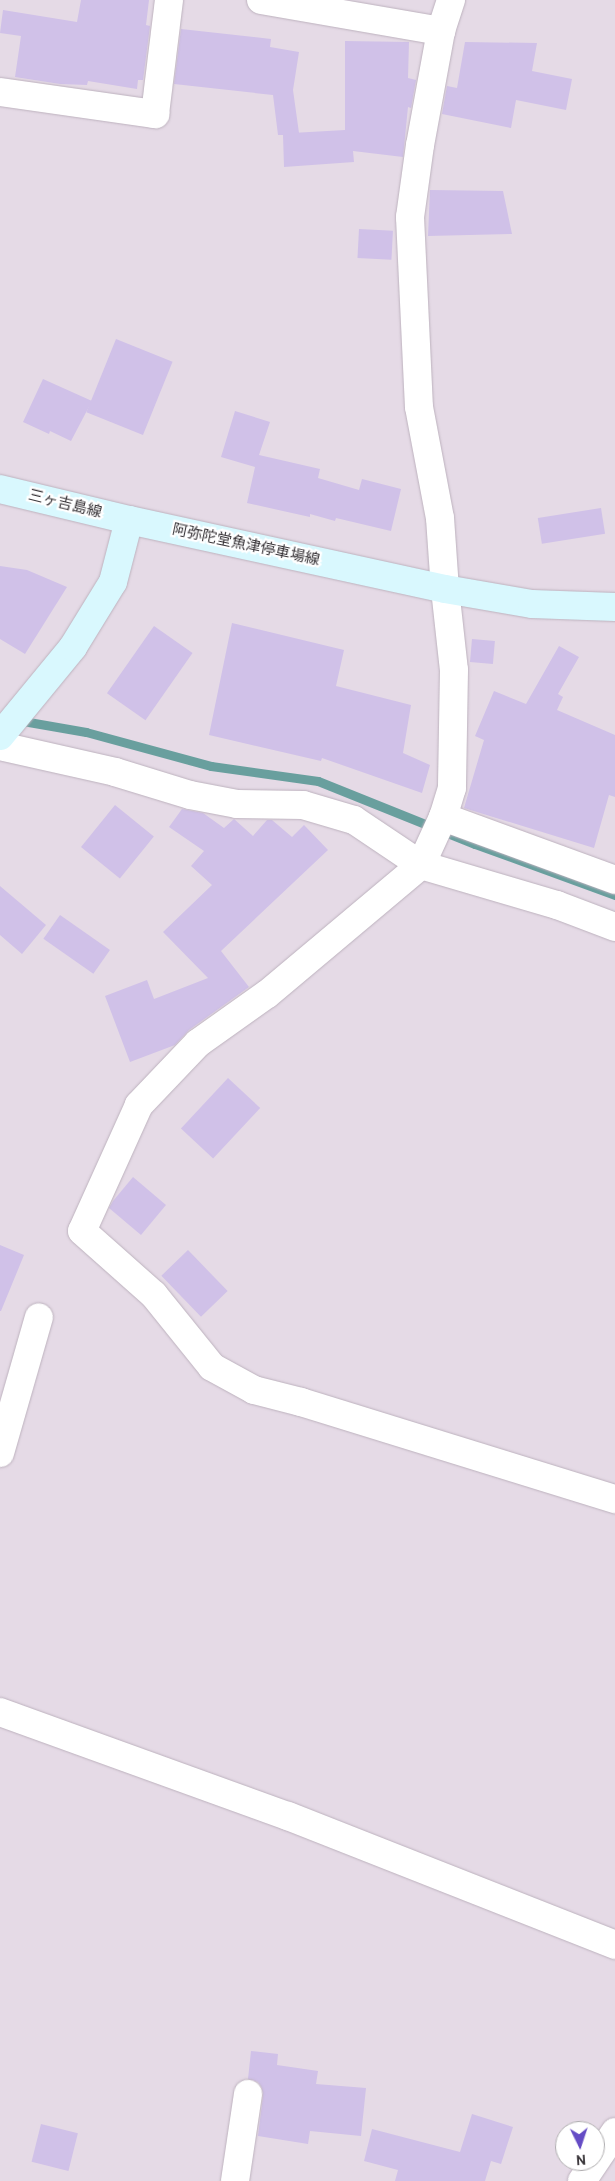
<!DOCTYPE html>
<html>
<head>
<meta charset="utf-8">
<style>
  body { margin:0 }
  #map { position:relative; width:615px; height:2181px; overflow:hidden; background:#e5dae6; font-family:Cabin,"Noto Sans JP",sans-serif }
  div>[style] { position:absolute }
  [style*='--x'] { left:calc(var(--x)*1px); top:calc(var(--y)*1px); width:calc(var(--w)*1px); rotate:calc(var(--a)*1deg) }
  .stream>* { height:9px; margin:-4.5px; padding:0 4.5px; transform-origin:4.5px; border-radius:4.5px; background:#699f9e }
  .building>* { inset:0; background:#d0c1e8; transform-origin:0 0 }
  .roads { filter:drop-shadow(0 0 1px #bdb2be) drop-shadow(0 0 1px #bdb2be) }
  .minor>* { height:28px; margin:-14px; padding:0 14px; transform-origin:14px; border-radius:14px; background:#fff }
  .secondary>* { height:28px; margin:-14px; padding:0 14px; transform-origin:14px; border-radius:14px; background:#d9f8fe }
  span { translate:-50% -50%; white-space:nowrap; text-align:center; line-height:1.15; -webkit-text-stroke:4.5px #fff; paint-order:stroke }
  .street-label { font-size:15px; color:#363236 }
  .north { position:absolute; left:555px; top:2121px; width:50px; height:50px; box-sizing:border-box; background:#fff; border:1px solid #afadaf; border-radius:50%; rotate:176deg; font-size:14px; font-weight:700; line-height:20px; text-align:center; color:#363236 }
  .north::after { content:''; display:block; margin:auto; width:18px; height:22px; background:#654cc5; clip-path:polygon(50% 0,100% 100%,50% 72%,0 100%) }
</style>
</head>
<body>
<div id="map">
  <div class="stream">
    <div style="--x:17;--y:720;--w:70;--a:9.9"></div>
    <div style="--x:86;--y:732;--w:130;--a:15.2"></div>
    <div style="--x:211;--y:766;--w:108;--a:8"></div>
    <div style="--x:318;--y:781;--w:169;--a:21.9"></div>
    <div style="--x:475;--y:844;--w:149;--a:20"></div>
  </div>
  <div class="building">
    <div style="clip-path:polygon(81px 0,149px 0,146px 25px,150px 26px,143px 80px,138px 80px,137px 89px,88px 81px,87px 85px,60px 84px,15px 77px,21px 36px,0 33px,3px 10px,77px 22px)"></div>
    <div style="clip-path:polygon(181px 29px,271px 39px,270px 47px,299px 52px,293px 90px,299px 133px,292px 133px,345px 130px,345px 41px,409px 42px,408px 78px,416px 80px,411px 108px,408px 107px,403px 157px,353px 151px,354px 162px,284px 167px,283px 135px,278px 135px,273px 95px,174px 84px)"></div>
    <div style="clip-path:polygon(465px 42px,537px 43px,532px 71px,572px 79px,566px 110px,516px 100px,511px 128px,442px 114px,447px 86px,457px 88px)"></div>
    <div style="clip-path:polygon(430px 190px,503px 191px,512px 234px,428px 236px)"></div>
    <div style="left:359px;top:229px;width:34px;height:29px;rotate:3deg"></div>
    <div style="left:116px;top:339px;width:61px;height:79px;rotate:22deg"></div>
    <div style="clip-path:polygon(43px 379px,92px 401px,71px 441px,50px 431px,49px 434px,23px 422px)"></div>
    <div style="clip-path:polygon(235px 411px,270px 422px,259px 455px,320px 469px,318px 478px,359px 490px,362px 479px,401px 489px,391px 531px,336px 518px,335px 521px,310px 514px,310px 517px,247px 503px,255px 467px,221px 457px)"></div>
    <div style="left:601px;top:508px;width:26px;height:64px;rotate:81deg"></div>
    <div style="clip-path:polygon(0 566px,27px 570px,67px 587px,25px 654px,0 639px)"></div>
    <div style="clip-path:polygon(232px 623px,344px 650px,336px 686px,411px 705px,403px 753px,430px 765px,422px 793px,322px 758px,321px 761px,209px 735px)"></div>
    <div style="left:154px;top:626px;width:47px;height:82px;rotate:35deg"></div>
    <div style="left:472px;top:639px;width:23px;height:23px;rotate:5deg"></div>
    <div style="clip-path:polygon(559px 646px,579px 657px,558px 694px,563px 697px,557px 710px,615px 735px,615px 797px,609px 795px,594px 848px,464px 808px,484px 740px,475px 736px,494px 691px,526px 704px)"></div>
    <div style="left:115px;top:805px;width:50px;height:54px;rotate:39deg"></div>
    <div style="clip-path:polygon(182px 809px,203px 813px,224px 828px,234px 819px,253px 836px,267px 820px,272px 820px,292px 837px,304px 825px,328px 850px,221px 951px,249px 987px,189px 1030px,175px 1045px,130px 1062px,105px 996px,147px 980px,154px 999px,208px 978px,163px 932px,212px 885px,191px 866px,204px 851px,169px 827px)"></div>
    <div style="clip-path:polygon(0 886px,46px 925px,22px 954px,0 935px)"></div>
    <div style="left:60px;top:915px;width:61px;height:29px;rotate:35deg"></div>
    <div style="left:228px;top:1078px;width:44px;height:69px;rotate:43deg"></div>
    <div style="clip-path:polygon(133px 1177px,166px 1205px,141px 1235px,109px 1208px,113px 1201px)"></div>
    <div style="clip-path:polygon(0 1245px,24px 1255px,1px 1311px,0 1311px)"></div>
    <div style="left:188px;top:1250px;width:57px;height:37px;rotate:46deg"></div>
    <div style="clip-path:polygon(251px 2051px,278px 2054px,277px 2065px,318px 2071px,316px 2084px,366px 2088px,361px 2136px,310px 2131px,308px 2144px,258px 2136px,263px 2096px,262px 2088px,258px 2082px,248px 2079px)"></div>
    <div style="clip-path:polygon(472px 2114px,513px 2127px,501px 2164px,491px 2161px,485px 2181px,395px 2181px,398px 2170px,364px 2161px,372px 2129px,460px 2152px)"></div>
    <div style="left:41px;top:2124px;width:38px;height:39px;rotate:14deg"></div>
  </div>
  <div class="roads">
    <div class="minor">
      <div style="--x:261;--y:0;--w:183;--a:9.8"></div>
      <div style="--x:451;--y:0;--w:33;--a:108"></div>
      <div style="--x:441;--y:31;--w:116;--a:100.4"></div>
      <div style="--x:420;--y:145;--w:73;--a:97.9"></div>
      <div style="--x:410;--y:217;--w:190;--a:87.3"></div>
      <div style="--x:419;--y:407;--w:113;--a:79.3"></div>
      <div style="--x:440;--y:518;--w:71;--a:86"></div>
      <div style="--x:445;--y:589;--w:81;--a:83.7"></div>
      <div style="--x:454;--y:670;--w:118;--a:91"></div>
      <div style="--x:452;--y:788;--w:30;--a:107"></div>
      <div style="--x:443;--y:817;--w:183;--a:20.1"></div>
      <div style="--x:0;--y:92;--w:157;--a:8.1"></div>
      <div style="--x:155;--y:114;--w:115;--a:-83"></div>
      <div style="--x:0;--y:746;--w:118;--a:12.7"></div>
      <div style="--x:115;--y:772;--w:78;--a:17"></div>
      <div style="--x:190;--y:795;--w:48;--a:10.8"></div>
      <div style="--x:237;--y:804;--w:66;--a:0.9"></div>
      <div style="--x:303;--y:805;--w:53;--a:16.4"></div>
      <div style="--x:354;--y:820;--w:81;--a:33.9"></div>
      <div style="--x:421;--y:865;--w:142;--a:16.4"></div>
      <div style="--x:557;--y:905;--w:62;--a:20.8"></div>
      <div style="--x:443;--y:817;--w:53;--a:114.6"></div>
      <div style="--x:421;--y:865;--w:201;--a:140"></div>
      <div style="--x:267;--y:994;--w:85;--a:144.6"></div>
      <div style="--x:198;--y:1043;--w:86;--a:133.6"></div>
      <div style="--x:139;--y:1105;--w:138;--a:114.3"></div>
      <div style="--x:82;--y:1231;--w:96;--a:41.6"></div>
      <div style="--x:154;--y:1295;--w:92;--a:51.1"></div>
      <div style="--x:212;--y:1367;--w:48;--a:28.7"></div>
      <div style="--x:254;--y:1390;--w:49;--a:14.3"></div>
      <div style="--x:301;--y:1402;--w:329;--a:17.2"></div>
      <div style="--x:0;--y:1453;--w:141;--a:-74"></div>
      <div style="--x:0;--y:1712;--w:306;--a:19.9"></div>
      <div style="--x:288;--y:1816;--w:352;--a:21.5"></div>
      <div style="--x:235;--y:2181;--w:88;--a:-81.5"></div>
      <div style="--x:582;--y:2181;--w:59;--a:-56"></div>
    </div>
    <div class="secondary">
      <div style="--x:0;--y:489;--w:133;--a:13.5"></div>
      <div style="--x:129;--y:520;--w:323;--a:12.3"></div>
      <div style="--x:445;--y:589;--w:88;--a:9.8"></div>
      <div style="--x:532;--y:604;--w:83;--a:2.1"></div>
      <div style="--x:0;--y:736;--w:115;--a:-50.6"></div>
      <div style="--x:73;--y:647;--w:76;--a:-58.4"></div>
      <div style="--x:113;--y:582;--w:64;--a:-75.5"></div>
    </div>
  </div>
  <div class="street-label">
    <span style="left:65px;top:504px;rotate:14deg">三ヶ吉島線</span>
    <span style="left:246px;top:545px;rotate:12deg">阿弥陀堂魚津停車場線</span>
  </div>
  <div class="north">N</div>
</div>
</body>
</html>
